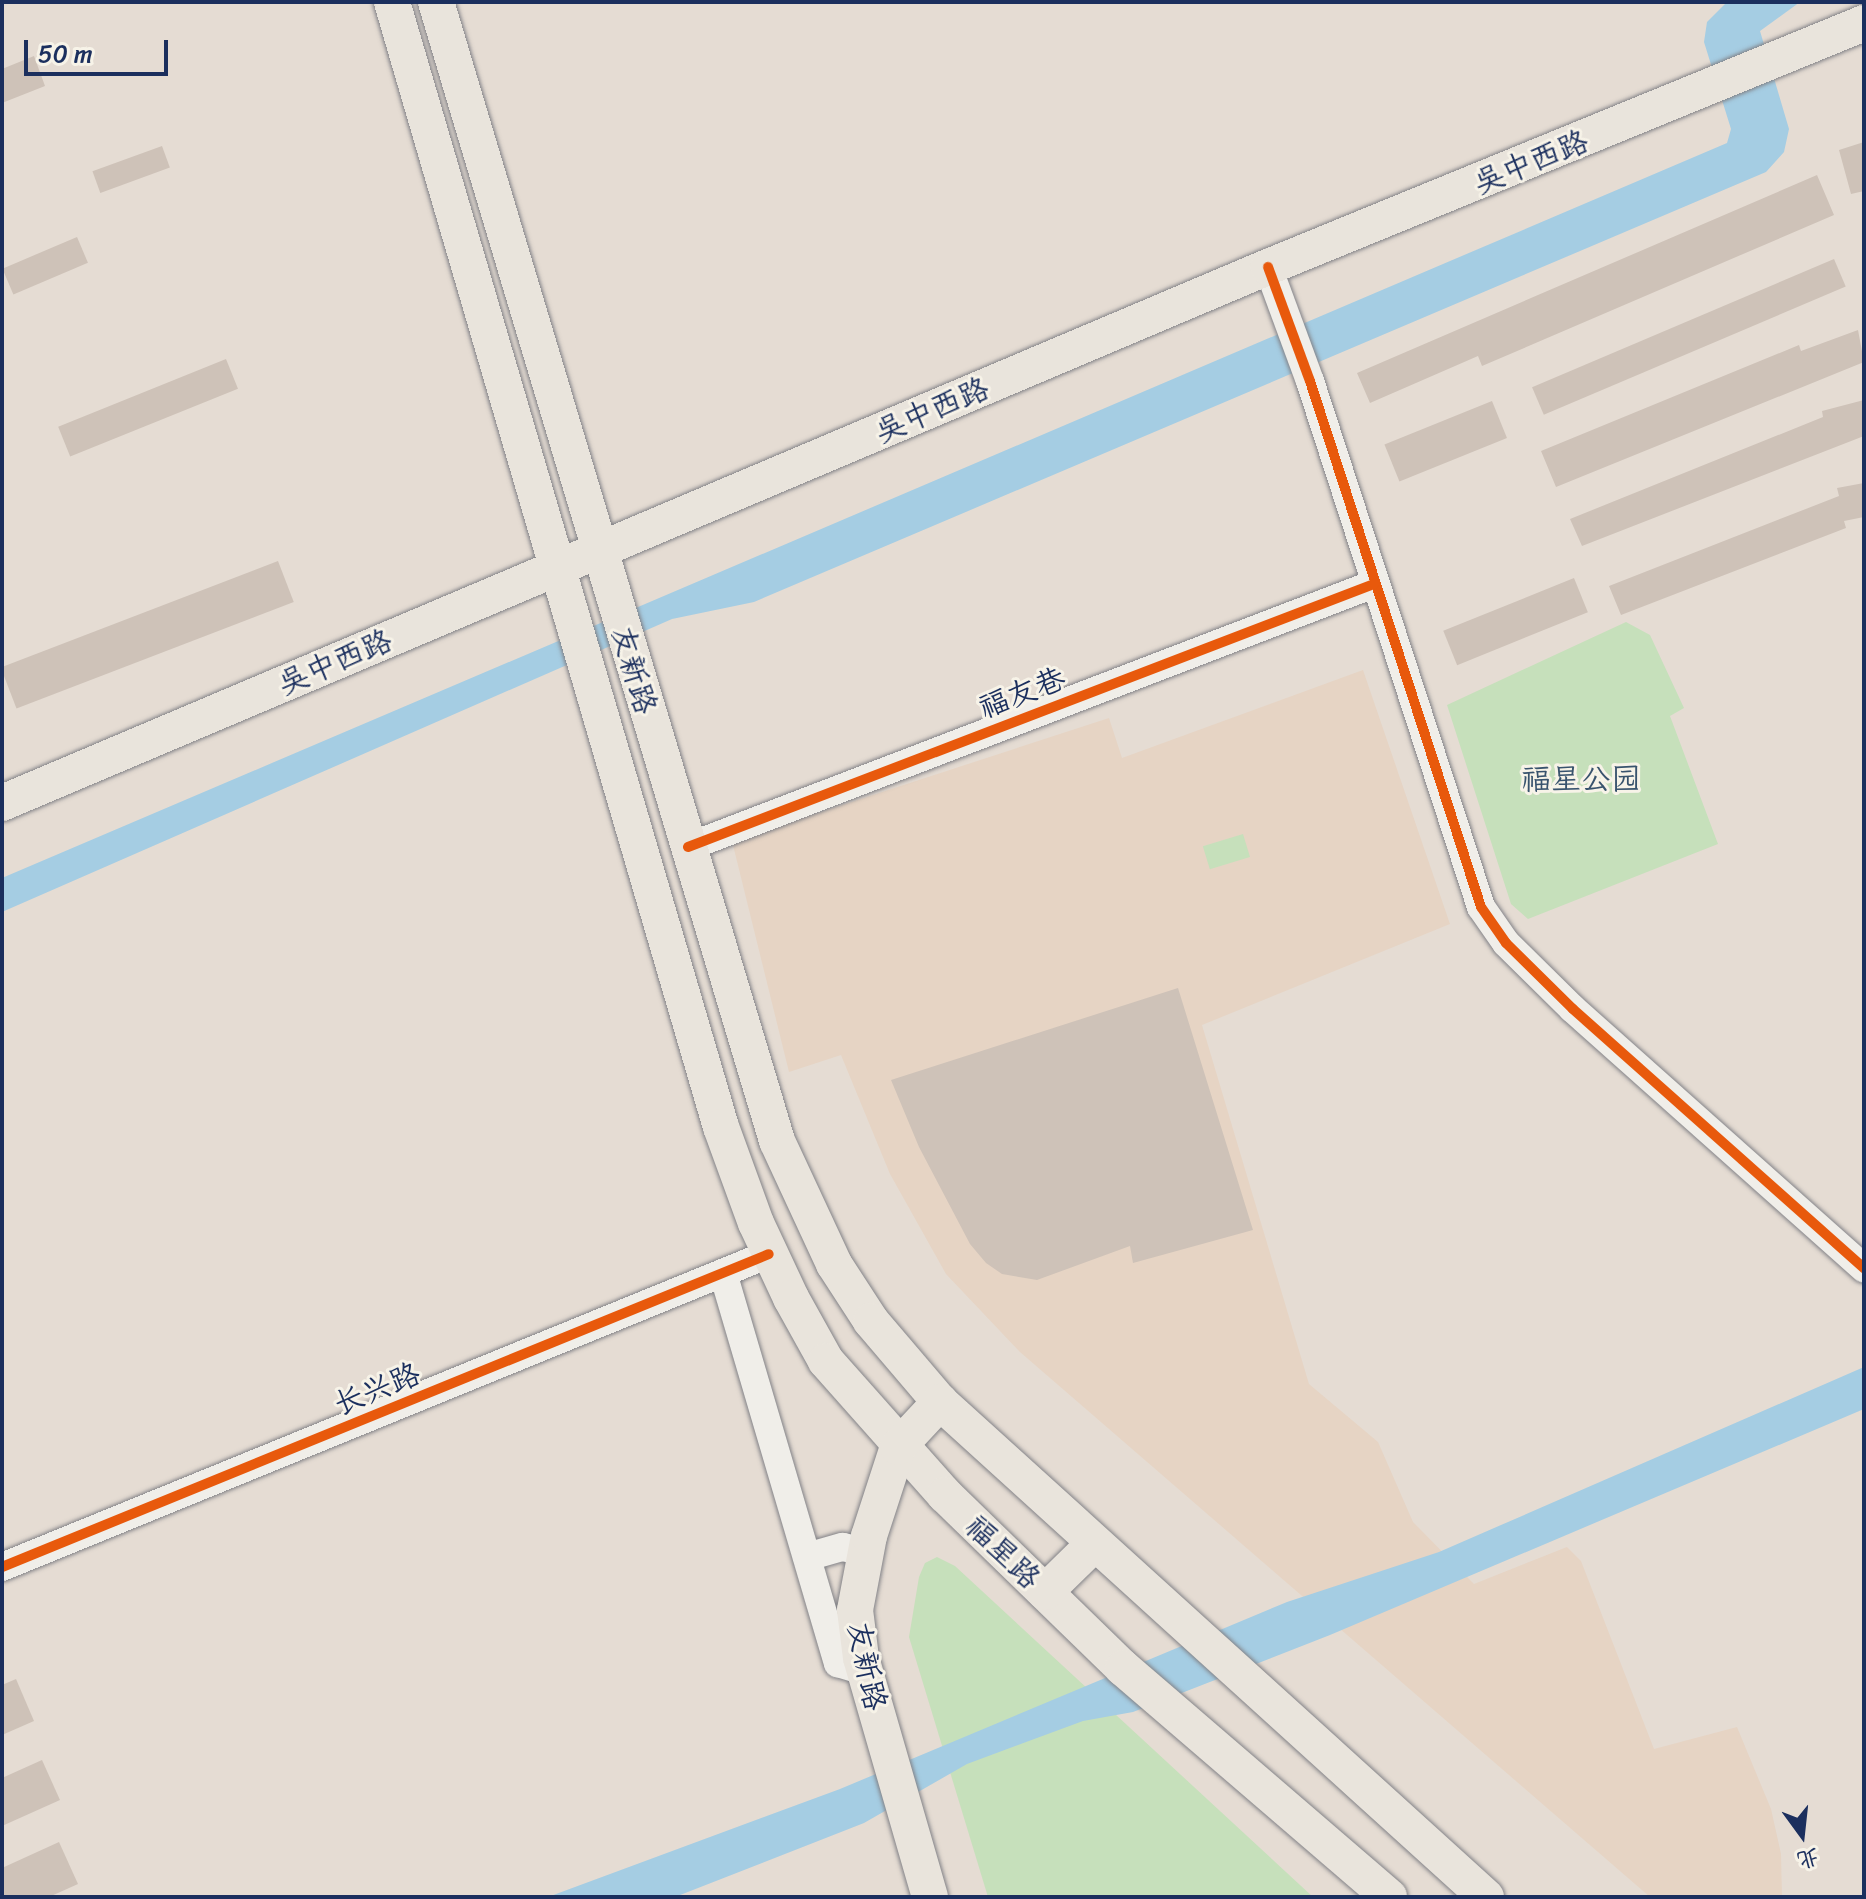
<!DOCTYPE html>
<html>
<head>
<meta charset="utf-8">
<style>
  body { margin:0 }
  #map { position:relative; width:1866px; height:1899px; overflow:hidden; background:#e5dcd3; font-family:Sriracha,"LXGW WenKai TC",sans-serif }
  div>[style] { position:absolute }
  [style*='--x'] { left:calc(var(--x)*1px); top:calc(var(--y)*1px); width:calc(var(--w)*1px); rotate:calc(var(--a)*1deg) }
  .built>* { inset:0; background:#e6d4c4 }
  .green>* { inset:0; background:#c6e0bb; transform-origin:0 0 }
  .water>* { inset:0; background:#a5cde3 }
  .building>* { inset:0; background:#cec2b8; transform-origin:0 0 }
  .roads { filter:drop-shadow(0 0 2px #828287) drop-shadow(0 0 2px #828287) }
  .minor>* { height:28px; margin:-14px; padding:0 14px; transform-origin:14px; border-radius:14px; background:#f0eee9 }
  .major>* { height:36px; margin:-18px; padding:0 18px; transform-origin:18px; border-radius:18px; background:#e9e4dc }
  .cycleway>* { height:10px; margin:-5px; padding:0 5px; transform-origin:5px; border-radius:5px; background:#e8590c }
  span { translate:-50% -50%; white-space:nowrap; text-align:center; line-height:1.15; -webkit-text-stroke:6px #f7f3e8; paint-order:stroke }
  .street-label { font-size:30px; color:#1b2f5e }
  .park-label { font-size:30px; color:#38536d }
  .frame { position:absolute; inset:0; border:4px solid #1b2f5e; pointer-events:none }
  .north { position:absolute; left:1762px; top:1795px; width:80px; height:80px; -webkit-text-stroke:6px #f7f3e8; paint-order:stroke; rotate:165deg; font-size:22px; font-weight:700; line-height:32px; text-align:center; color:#1b2f5e }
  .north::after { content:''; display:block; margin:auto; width:28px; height:36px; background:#1b2f5e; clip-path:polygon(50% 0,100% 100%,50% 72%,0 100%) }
  .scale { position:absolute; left:24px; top:40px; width:144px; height:36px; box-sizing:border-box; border:4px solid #1b2f5e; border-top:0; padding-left:10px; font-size:24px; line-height:28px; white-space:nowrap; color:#1b2f5e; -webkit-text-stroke:6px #f7f3e8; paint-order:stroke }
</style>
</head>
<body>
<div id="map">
  <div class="built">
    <div style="clip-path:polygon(1363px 670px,1450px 924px,1202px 1025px,1309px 1384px,1378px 1442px,1413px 1522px,1474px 1584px,1567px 1547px,1581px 1561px,1654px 1749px,1737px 1727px,1771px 1809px,1781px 1854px,1782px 1897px,1650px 1897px,1020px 1352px,946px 1274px,890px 1174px,841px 1055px,789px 1072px,732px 841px,1109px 718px,1122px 758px)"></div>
  </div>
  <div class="green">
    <div style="clip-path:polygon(1626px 622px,1650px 635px,1684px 708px,1670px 716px,1718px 844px,1528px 919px,1511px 904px,1447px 705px)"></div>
    <div style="left:1243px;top:834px;width:24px;height:42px;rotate:73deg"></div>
    <div style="clip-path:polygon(937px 1557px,955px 1566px,1313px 1897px,988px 1897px,909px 1637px,919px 1577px,925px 1563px)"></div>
  </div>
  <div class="water">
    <div style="clip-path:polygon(1727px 2px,1800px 2px,1760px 31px,1789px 129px,1784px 152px,1766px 172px,754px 602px,672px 619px,2px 912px,2px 878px,1727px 143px,1731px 129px,1704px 42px,1707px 22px)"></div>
    <div style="clip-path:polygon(1864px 1367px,1864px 1409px,1330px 1635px,1133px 1712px,1083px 1721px,967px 1764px,864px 1823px,675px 1897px,548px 1897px,840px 1789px,1287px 1602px,1439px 1552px)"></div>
  </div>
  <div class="building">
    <div style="clip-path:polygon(34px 56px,45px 86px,2px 103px,2px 69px)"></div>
    <div style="clip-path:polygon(1864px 142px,1864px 191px,1851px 194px,1839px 150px)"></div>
    <div style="left:162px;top:146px;width:23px;height:74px;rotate:70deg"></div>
    <div style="clip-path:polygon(1817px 175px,1834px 215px,1482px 366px,1478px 356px,1370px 403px,1357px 373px)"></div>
    <div style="left:77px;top:237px;width:28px;height:81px;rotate:67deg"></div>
    <div style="left:1834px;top:259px;width:30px;height:328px;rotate:67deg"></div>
    <div style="clip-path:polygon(1858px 330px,1864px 362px,1556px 487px,1541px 451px,1799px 345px,1801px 351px)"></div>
    <div style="left:226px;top:359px;width:32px;height:181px;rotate:68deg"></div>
    <div style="clip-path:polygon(1864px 400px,1864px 436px,1582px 546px,1570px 519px,1823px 417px,1822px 411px)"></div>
    <div style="left:1492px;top:401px;width:40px;height:116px;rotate:68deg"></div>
    <div style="clip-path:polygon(1864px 483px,1864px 517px,1844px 521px,1846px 528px,1621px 615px,1609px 586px,1839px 496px,1837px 488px)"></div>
    <div style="left:278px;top:561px;width:44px;height:297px;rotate:69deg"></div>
    <div style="left:1574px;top:578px;width:37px;height:141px;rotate:68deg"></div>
    <div style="clip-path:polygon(1178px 988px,1253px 1230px,1133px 1263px,1130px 1246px,1037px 1280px,1002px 1274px,986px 1263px,970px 1244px,919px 1147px,891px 1080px)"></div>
    <div style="clip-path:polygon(16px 1679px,34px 1721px,2px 1735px,2px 1685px)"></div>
    <div style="clip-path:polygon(42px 1760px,60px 1800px,2px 1826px,2px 1778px)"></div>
    <div style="clip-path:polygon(59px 1842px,78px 1884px,49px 1897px,2px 1897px,2px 1868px)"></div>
  </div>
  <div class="roads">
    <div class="minor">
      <div style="--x:1268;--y:267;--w:121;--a:69.8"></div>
      <div style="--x:1310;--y:381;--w:553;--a:71.99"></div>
      <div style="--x:1481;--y:907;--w:44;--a:55.2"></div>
      <div style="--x:1506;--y:943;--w:94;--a:44.6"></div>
      <div style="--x:1573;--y:1009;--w:390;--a:41.7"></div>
      <div style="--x:688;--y:847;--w:735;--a:-20.98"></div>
      <div style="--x:723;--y:1273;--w:407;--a:73.6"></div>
      <div style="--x:838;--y:1663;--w:28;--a:17"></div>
      <div style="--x:807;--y:1557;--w:37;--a:-16"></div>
      <div style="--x:843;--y:1547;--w:23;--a:13"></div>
      <div style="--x:2;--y:1567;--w:828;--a:-22.2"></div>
    </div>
    <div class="major">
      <div style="--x:392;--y:2;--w:1172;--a:73.7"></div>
      <div style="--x:721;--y:1127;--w:102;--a:70"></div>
      <div style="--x:756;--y:1223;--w:83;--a:65"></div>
      <div style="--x:791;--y:1298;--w:72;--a:60.9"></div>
      <div style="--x:826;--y:1361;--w:179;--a:48.4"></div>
      <div style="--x:945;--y:1495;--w:248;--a:44.2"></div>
      <div style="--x:1123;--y:1668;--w:351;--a:40.7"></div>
      <div style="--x:436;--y:2;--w:1189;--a:73.33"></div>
      <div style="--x:777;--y:1141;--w:136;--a:65.1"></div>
      <div style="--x:834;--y:1264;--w:68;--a:57"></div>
      <div style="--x:871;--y:1321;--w:106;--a:49.6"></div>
      <div style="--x:940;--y:1402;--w:737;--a:42.2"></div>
      <div style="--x:2;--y:803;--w:1375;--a:-22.95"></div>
      <div style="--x:1268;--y:267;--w:644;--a:-22.26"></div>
      <div style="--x:1045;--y:1592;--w:69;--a:-44.4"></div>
      <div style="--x:930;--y:1897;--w:249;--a:-106.1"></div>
      <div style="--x:861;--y:1658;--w:48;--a:-97.1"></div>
      <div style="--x:855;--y:1610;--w:75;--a:-79.3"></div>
      <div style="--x:869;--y:1536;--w:94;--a:-72"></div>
      <div style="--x:898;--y:1447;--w:62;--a:-47"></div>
    </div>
  </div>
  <div class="cycleway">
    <div style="--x:1268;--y:267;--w:121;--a:69.8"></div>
    <div style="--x:1310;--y:381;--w:553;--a:71.99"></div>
    <div style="--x:1481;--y:907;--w:44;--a:55.2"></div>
    <div style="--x:1506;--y:943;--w:94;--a:44.6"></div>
    <div style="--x:1573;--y:1009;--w:390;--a:41.7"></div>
    <div style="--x:688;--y:847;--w:735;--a:-20.98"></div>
    <div style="--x:2;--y:1567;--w:828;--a:-22.2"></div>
  </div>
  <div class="street-label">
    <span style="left:1531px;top:162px;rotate:-22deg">吴中西路</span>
    <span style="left:932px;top:410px;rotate:-23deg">吴中西路</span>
    <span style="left:335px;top:662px;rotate:-23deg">吴中西路</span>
    <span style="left:634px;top:670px;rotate:73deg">友新路</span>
    <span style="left:1022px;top:693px;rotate:-21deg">福友巷</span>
    <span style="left:377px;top:1389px;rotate:-22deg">长兴路</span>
    <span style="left:1003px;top:1552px;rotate:44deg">福星路</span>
    <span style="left:867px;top:1666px;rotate:78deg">友新路</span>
  </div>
  <div class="park-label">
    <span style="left:1581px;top:779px">福星公园</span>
  </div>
  <div class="frame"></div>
  <div class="north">北</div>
  <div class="scale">50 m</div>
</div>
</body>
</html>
